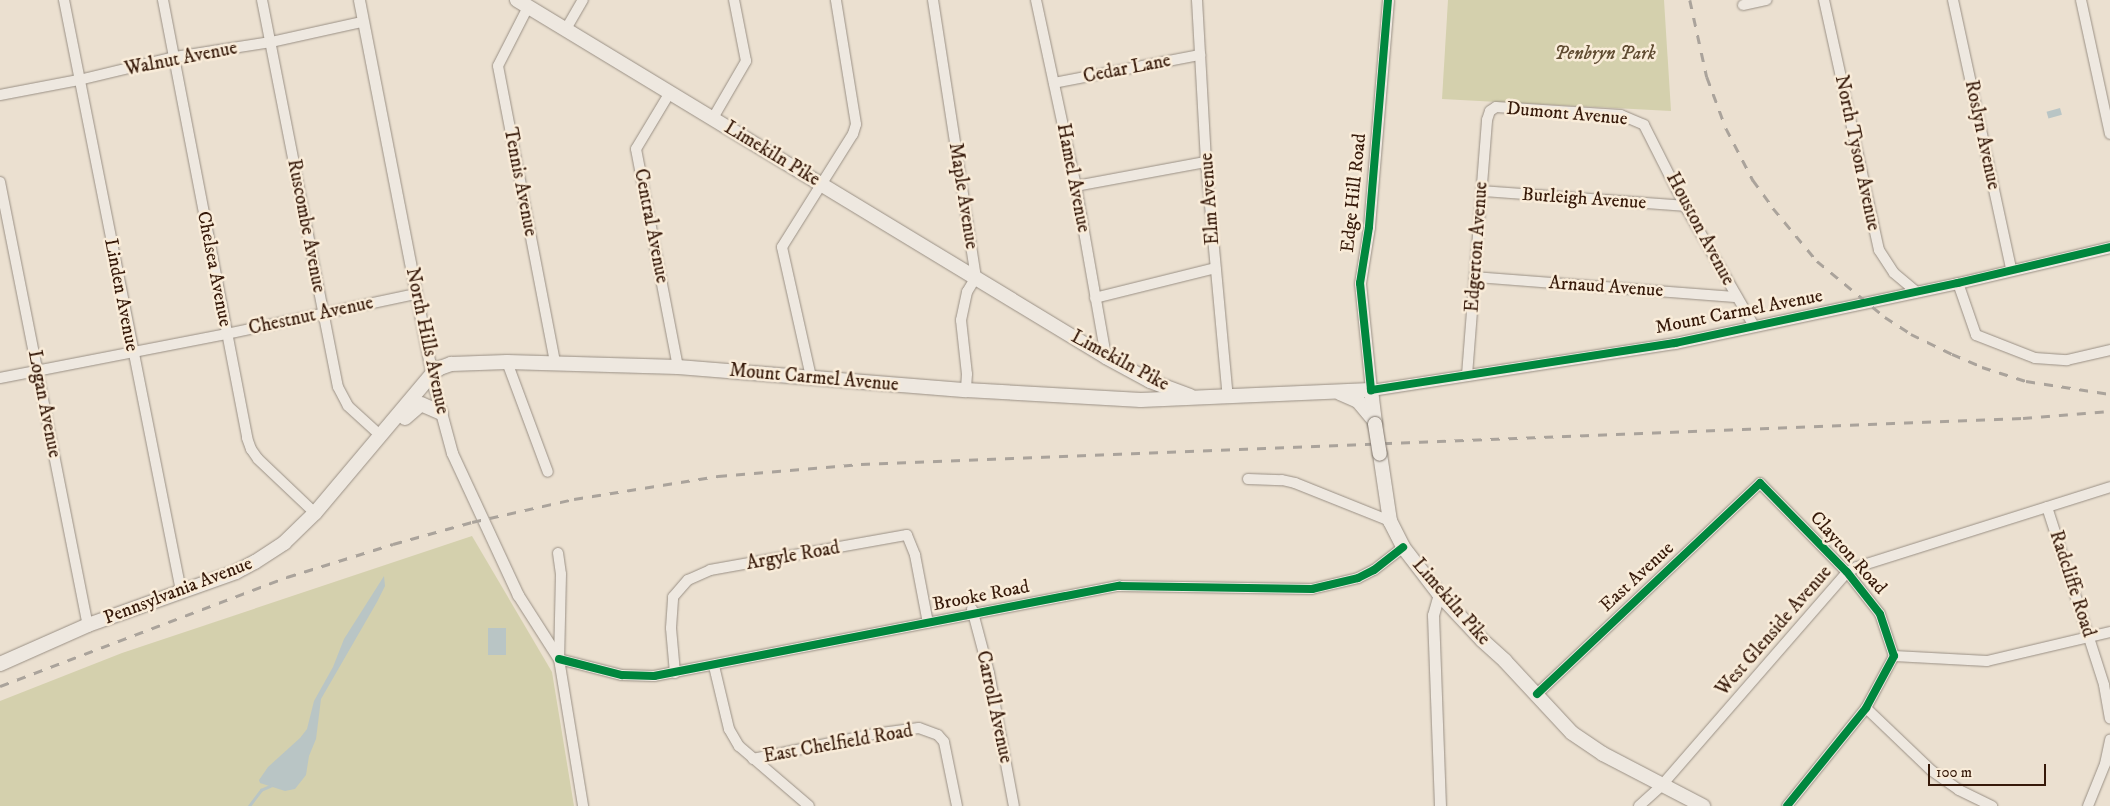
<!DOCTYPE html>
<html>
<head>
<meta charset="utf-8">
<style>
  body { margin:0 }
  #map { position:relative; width:2110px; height:806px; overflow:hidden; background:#ebe0d0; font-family:"IM FELL DW Pica",serif }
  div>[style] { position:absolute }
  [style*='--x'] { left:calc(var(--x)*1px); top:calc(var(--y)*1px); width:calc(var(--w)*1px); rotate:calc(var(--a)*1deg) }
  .green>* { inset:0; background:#d4d0ad }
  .water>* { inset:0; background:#b9c5c5; transform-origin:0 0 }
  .stream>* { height:2.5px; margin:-1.25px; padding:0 1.25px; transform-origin:1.25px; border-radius:1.25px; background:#b9c5c5 }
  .roads { filter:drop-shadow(0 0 1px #9a9085) drop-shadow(0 0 1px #9a9085) }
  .minor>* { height:10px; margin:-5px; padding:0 5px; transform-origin:5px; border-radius:5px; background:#eee8e0 }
  .tertiary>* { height:11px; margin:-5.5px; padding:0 5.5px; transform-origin:5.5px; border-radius:5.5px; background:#eee8e0 }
  .secondary>* { height:14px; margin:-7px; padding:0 7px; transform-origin:7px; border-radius:7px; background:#eee8e0 }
  .rail>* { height:2.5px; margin-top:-1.25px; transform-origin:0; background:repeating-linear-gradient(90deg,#aaa39b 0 9px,transparent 0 18px) }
  .bridges { filter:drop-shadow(0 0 1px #7f756b) drop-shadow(0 0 1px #7f756b) }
  .secondary-bridge>* { height:14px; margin:-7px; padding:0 7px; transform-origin:7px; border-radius:7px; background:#eee8e0 }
  .cycleway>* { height:8px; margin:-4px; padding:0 4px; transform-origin:4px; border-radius:4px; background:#00873e }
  span { translate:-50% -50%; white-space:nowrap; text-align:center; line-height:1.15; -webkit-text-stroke:5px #f9ecd9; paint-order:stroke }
  .park-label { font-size:19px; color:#604c32; font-style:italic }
  .street-label { font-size:19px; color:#361909 }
  .scale { position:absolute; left:1928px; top:764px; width:118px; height:22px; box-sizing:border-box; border:2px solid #361909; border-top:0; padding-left:6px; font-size:15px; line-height:18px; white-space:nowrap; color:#361909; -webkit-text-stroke:4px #f9ecd9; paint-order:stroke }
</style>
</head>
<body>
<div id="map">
  <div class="green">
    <div style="clip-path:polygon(1448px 0,1664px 0,1671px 111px,1442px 99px)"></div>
    <div style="clip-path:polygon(472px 536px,552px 672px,574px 806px,0 806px,0 701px,122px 653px)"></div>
  </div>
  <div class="water">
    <div style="left:2060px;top:108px;width:7px;height:14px;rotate:74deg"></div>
    <div style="clip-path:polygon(384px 576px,385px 586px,377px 602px,321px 699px,316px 739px,309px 756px,306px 775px,295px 789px,285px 791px,260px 783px,259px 780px,268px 767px,300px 738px,307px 729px,314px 701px,333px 667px,344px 639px)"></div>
    <div style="left:488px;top:628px;width:18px;height:27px"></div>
  </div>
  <div class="stream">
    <div style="--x:249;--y:806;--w:20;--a:-53"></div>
    <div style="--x:261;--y:790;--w:12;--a:-24"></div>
  </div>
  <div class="roads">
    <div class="minor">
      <div style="--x:64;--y:0;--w:602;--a:78.8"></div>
      <div style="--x:163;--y:0;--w:446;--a:79.1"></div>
      <div style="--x:247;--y:438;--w:12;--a:70"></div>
      <div style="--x:251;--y:449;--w:12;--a:55"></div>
      <div style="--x:258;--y:459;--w:79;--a:43.5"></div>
      <div style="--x:262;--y:0;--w:394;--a:78.9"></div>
      <div style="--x:338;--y:387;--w:21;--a:62"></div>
      <div style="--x:348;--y:406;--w:45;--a:42.3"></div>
      <div style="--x:933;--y:0;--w:280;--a:81.2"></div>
      <div style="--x:976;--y:277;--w:17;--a:121"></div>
      <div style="--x:967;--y:292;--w:29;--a:102"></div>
      <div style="--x:961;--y:320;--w:54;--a:83.7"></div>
      <div style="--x:967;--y:374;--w:16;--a:94"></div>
      <div style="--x:1036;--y:0;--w:190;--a:77.9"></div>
      <div style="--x:1076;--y:186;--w:174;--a:80"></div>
      <div style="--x:1197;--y:0;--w:162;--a:86.8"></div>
      <div style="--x:1206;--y:162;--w:236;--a:84.7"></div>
      <div style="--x:1824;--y:0;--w:256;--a:77.6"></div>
      <div style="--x:1879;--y:250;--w:27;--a:57"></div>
      <div style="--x:1894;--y:273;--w:30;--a:40"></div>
      <div style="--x:1953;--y:0;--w:275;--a:77.8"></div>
      <div style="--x:2081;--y:0;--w:137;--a:77.8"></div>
      <div style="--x:1743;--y:5;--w:24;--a:-12"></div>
      <div style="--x:528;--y:7;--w:66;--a:117"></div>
      <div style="--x:498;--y:66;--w:302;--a:79.1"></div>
      <div style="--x:566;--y:29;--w:34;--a:-60"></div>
      <div style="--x:1054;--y:83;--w:149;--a:-10.9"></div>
      <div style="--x:669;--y:94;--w:64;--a:121"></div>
      <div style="--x:636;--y:149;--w:222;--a:79.1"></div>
      <div style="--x:0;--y:95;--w:80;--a:-10.8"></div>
      <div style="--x:79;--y:80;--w:99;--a:-13.5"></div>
      <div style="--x:175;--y:57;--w:97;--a:-8.9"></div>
      <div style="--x:271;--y:42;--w:93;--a:-12.4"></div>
      <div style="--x:713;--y:118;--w:66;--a:-59.9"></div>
      <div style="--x:746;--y:61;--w:62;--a:-101.1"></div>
      <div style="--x:0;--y:182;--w:452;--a:78.8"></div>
      <div style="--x:1076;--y:186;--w:132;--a:-10.5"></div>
      <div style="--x:1482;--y:191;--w:204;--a:4.2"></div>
      <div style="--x:1475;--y:277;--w:262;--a:4.4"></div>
      <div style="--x:1958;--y:283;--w:55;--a:70.9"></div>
      <div style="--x:1976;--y:335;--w:63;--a:21.3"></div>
      <div style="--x:2035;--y:358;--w:32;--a:4"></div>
      <div style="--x:2067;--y:360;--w:44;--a:-13.1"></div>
      <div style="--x:1095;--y:298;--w:124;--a:-14"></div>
      <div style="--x:507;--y:362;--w:117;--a:69.6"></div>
      <div style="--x:1467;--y:375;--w:256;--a:-85.5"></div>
      <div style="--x:1487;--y:120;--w:9;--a:-72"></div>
      <div style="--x:1490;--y:111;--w:7;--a:-34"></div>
      <div style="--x:1496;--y:107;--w:125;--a:3.7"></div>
      <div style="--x:1621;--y:115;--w:25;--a:23"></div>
      <div style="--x:1644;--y:125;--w:91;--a:63.2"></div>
      <div style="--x:1685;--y:206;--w:138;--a:60.1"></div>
      <div style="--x:811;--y:377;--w:133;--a:-102.6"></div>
      <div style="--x:782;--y:247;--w:133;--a:-57.9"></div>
      <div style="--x:853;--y:134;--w:10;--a:-73"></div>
      <div style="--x:856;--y:124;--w:126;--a:-99.2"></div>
      <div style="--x:0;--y:378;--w:230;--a:-11"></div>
      <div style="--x:226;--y:334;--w:194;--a:-11.9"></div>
      <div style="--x:1248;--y:479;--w:34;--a:2"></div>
      <div style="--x:1282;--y:480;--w:13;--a:13"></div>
      <div style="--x:1295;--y:483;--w:102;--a:21.8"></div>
      <div style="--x:2047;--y:507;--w:187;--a:72.2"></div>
      <div style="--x:2104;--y:685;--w:34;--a:80"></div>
      <div style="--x:558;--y:553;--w:21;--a:82"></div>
      <div style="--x:561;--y:574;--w:85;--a:91.3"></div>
      <div style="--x:559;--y:659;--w:149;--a:80.7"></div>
      <div style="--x:972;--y:609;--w:66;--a:75.1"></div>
      <div style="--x:989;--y:673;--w:135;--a:79.4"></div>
      <div style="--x:1894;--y:656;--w:93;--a:3.1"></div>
      <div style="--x:1987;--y:661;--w:126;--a:-13.3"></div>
      <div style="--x:559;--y:659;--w:65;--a:14.3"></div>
      <div style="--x:622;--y:675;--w:32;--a:2"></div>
      <div style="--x:654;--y:676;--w:474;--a:-11"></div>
      <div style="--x:1119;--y:586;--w:193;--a:0.9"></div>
      <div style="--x:1312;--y:589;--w:47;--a:-13.4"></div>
      <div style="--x:1358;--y:578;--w:18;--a:-27"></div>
      <div style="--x:1374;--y:570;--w:37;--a:-38"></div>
      <div style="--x:714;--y:666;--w:65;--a:76.6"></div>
      <div style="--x:729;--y:729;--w:20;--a:60"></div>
      <div style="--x:739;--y:746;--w:92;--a:40.6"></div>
      <div style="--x:675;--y:673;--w:45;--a:-95.1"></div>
      <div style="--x:671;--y:628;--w:31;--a:-86"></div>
      <div style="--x:673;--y:597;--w:23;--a:-49"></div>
      <div style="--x:688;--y:580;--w:24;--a:-24"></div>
      <div style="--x:710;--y:570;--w:200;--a:-10.1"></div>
      <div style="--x:907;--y:535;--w:22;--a:68"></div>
      <div style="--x:915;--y:555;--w:69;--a:79.2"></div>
      <div style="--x:1537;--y:694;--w:307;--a:-43.4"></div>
      <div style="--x:1760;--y:483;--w:124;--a:45.7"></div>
      <div style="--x:1847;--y:572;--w:53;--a:51.8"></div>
      <div style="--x:1880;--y:614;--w:44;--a:71.6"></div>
      <div style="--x:1894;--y:656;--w:59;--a:118.3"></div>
      <div style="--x:1866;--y:708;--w:126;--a:128.9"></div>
      <div style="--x:1866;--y:708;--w:91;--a:43.7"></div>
      <div style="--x:1932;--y:771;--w:33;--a:35"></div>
      <div style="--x:1959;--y:790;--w:37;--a:26"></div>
      <div style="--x:753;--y:759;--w:124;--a:-11.7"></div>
      <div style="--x:874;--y:734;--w:45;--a:-7.6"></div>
      <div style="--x:919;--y:728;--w:20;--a:20"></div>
      <div style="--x:938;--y:735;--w:9;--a:49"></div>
      <div style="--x:944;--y:742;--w:65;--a:78.5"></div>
      <div style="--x:1639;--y:806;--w:31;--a:-42"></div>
      <div style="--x:1662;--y:785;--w:282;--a:-49"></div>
      <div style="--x:1847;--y:572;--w:11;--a:-27"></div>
      <div style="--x:1857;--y:567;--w:265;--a:-17.5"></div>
      <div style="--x:2088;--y:806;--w:45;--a:-68"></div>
      <div style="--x:2105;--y:764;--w:25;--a:-78"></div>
    </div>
    <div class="tertiary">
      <div style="--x:359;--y:0;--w:397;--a:79"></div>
      <div style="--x:435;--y:390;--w:65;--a:74.9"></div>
      <div style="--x:452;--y:453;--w:157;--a:65.1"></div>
      <div style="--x:518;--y:595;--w:76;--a:57.4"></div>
      <div style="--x:1388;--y:0;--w:228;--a:94.8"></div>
      <div style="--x:1369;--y:227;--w:57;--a:99.1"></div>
      <div style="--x:1360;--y:283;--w:108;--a:84.1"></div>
      <div style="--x:1371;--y:390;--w:308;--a:-8.8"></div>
      <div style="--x:1675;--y:343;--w:289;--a:-12"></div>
      <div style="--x:1958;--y:283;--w:156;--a:-13.3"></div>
      <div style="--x:1439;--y:594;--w:22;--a:106"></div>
      <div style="--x:1433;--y:615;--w:191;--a:87.9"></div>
    </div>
    <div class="secondary">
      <div style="--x:517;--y:0;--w:689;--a:31.22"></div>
      <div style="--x:1106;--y:357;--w:50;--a:28.6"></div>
      <div style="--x:1150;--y:381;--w:43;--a:20.6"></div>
      <div style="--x:1340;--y:393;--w:20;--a:24"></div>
      <div style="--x:1358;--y:401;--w:26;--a:50"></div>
      <div style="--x:405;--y:418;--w:21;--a:-41"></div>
      <div style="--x:421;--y:404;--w:22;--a:24"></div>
      <div style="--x:1380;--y:454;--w:68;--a:81.5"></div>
      <div style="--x:1390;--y:521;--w:29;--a:63"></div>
      <div style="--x:1403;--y:547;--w:59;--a:52.5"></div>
      <div style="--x:1439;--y:594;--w:63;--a:46.9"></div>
      <div style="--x:1482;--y:640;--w:31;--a:42"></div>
      <div style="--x:1505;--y:661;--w:98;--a:47.1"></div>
      <div style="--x:1572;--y:733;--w:37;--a:34"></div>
      <div style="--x:1603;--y:754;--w:113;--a:27.5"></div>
      <div style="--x:0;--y:664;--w:96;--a:-23.9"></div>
      <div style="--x:88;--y:625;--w:157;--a:-19.7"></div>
      <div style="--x:236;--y:572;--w:21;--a:-28"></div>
      <div style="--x:255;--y:562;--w:35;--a:-33"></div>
      <div style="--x:284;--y:543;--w:43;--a:-44.1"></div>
      <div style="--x:315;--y:513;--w:183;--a:-49.9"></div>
      <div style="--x:433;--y:373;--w:9;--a:-36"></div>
      <div style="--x:440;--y:368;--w:12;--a:-20"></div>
      <div style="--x:451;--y:364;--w:56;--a:-2"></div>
      <div style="--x:507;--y:362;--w:171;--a:1.7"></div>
      <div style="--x:678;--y:367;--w:289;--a:4.6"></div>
      <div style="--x:966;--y:390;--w:175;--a:3.3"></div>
      <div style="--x:1141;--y:400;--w:230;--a:-2.5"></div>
      <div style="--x:1371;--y:390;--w:34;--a:83"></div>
    </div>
  </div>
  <div class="rail">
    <div style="--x:1690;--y:0;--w:79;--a:77.6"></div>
    <div style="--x:1707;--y:77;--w:54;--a:69.6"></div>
    <div style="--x:1726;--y:128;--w:59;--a:62.6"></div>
    <div style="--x:1753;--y:180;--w:34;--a:54"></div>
    <div style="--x:1773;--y:208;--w:69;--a:50.3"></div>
    <div style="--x:1817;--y:261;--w:88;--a:39.5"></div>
    <div style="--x:1885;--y:317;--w:31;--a:33"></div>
    <div style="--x:1911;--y:334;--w:46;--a:26"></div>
    <div style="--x:1952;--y:354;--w:33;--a:23"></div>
    <div style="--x:1982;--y:367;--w:46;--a:17.7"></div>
    <div style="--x:2026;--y:381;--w:85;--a:8.8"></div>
    <div style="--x:0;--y:686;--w:307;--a:-20.8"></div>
    <div style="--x:287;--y:577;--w:111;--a:-17.3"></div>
    <div style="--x:393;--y:544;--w:82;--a:-15.6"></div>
    <div style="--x:472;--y:522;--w:105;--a:-12.7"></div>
    <div style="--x:574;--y:499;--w:146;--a:-9.1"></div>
    <div style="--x:718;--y:476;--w:144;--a:-4.8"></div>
    <div style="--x:861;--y:464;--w:1163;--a:-2.27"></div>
    <div style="--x:2023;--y:418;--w:87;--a:-4.6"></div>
  </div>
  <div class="bridges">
    <div class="secondary-bridge">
      <div style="--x:1375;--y:424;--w:30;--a:81"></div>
    </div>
  </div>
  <div class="cycleway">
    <div style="--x:1388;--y:0;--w:228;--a:94.8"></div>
    <div style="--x:1369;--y:227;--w:57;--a:99.1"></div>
    <div style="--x:1360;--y:283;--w:108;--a:84.1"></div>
    <div style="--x:1371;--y:390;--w:308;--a:-8.8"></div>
    <div style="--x:1675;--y:343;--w:289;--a:-12"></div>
    <div style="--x:1958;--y:283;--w:156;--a:-13.3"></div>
    <div style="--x:559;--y:659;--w:65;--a:14.3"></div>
    <div style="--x:622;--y:675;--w:32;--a:2"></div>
    <div style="--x:654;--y:676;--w:474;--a:-11"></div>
    <div style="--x:1119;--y:586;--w:193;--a:0.9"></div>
    <div style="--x:1312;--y:589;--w:47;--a:-13.4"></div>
    <div style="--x:1358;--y:578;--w:18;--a:-27"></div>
    <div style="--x:1374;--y:570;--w:37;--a:-38"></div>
    <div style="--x:1537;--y:694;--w:307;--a:-43.4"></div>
    <div style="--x:1760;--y:483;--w:124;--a:45.7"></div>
    <div style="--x:1847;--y:572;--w:53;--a:51.8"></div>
    <div style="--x:1880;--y:614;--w:44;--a:71.6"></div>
    <div style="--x:1894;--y:656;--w:59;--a:118.3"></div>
    <div style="--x:1866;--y:708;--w:126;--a:128.9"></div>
  </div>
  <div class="park-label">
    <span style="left:1605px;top:54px">Penbryn Park</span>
  </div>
  <div class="street-label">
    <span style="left:181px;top:59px;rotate:-11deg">Walnut Avenue</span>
    <span style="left:1127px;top:69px;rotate:-11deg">Cedar Lane</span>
    <span style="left:1567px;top:114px;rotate:5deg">Dumont Avenue</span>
    <span style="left:1982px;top:135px;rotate:78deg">Roslyn Avenue</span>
    <span style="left:1857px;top:153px;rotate:78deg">North Tyson Avenue</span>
    <span style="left:772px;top:154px;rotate:31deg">Limekiln Pike</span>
    <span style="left:1073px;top:178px;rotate:79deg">Hamel Avenue</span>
    <span style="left:520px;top:182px;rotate:79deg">Tennis Avenue</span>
    <span style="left:1354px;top:193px;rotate:-84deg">Edge Hill Road</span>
    <span style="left:963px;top:196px;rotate:81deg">Maple Avenue</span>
    <span style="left:1210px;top:199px;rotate:-94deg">Elm Avenue</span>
    <span style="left:1584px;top:199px;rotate:4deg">Burleigh Avenue</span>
    <span style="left:306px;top:226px;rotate:79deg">Ruscombe Avenue</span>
    <span style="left:651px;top:226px;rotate:79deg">Central Avenue</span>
    <span style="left:1700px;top:229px;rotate:62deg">Houston Avenue</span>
    <span style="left:1477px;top:247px;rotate:-86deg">Edgerton Avenue</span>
    <span style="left:214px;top:269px;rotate:79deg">Chelsea Avenue</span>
    <span style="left:1606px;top:287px;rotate:4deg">Arnaud Avenue</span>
    <span style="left:121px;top:295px;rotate:79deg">Linden Avenue</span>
    <span style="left:1739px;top:312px;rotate:-11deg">Mount Carmel Avenue</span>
    <span style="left:311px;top:316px;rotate:-12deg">Chestnut Avenue</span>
    <span style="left:427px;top:341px;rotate:78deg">North Hills Avenue</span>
    <span style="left:1120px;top:361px;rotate:28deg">Limekiln Pike</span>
    <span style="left:814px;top:378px;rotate:5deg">Mount Carmel Avenue</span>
    <span style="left:44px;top:404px;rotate:79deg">Logan Avenue</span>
    <span style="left:1848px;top:553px;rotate:48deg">Clayton Road</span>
    <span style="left:793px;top:556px;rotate:-10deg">Argyle Road</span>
    <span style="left:1637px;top:577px;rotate:-43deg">East Avenue</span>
    <span style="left:2072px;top:584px;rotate:72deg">Radcliffe Road</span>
    <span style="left:178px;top:591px;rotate:-21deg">Pennsylvania Avenue</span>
    <span style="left:981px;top:596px;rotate:-11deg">Brooke Road</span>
    <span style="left:1451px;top:602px;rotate:49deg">Limekiln Pike</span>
    <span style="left:1774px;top:631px;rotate:-49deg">West Glenside Avenue</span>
    <span style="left:994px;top:707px;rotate:78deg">Carroll Avenue</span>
    <span style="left:838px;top:744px;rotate:-10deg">East Chelfield Road</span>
  </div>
  <div class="scale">100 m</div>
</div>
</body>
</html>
